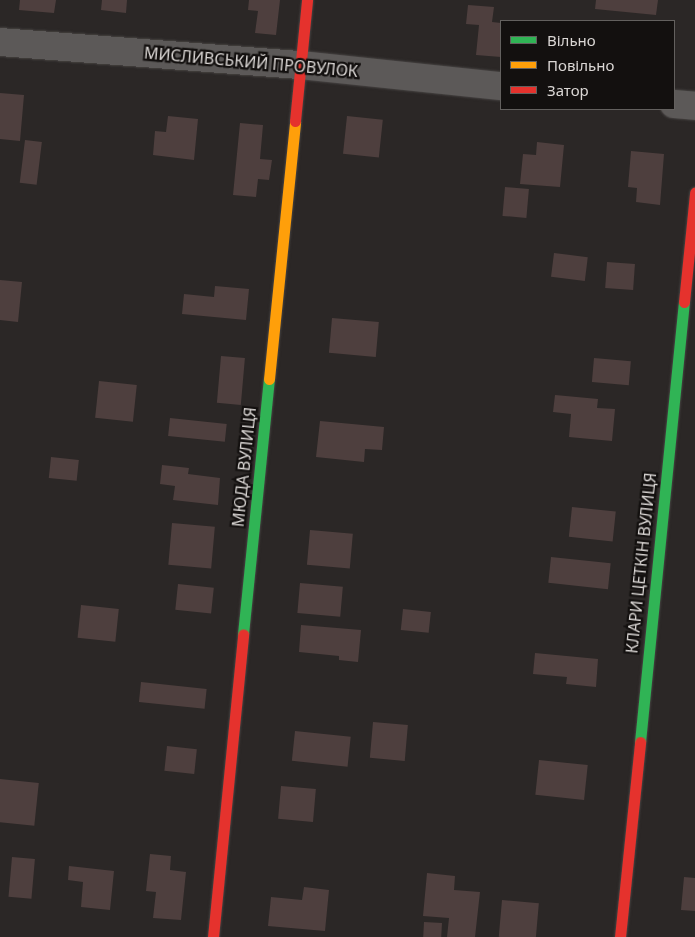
<!DOCTYPE html>
<html>
<head>
<meta charset="utf-8">
<style>
  body { margin:0 }
  #map { position:relative; width:695px; height:937px; overflow:hidden; background:#2b2726; font-family:"Noto Sans",sans-serif }
  div>[style] { position:absolute }
  [style*='--x'] { left:calc(var(--x)*1px); top:calc(var(--y)*1px); width:calc(var(--w)*1px); rotate:calc(var(--a)*1deg) }
  .building>* { inset:0; background:#4e3f3e; transform-origin:0 0 }
  .roads { filter:drop-shadow(0 0 1px #474443) drop-shadow(0 0 1px #474443) }
  .street>* { height:28px; margin:-14px; padding:0 14px; transform-origin:14px; border-radius:14px; background:#5c5958 }
  .fast>* { height:11px; margin:-5.5px; padding:0 5.5px; transform-origin:5.5px; border-radius:5.5px; background:#30b455 }
  .slow>* { height:11px; margin:-5.5px; padding:0 5.5px; transform-origin:5.5px; border-radius:5.5px; background:#ff9f0a }
  .jam>* { height:11px; margin:-5.5px; padding:0 5.5px; transform-origin:5.5px; border-radius:5.5px; background:#e5322d }
  span { translate:-50% -50%; white-space:nowrap; text-align:center; line-height:1.15; -webkit-text-stroke:4.5px #13100f; paint-order:stroke }
  .street-label { font-size:16px; color:#dbd7d5 }
  .legend { position:absolute; left:500px; top:20px; width:175px; height:90px; box-sizing:border-box; background:#13100f; border:1px solid #63605e; margin:0; padding:6px 9px; list-style:none; font-size:15px; color:#dbd7d5 }
  .legend li { display:flex; align-items:center; gap:10px; height:25px }
  .legend b { width:25px; border:1px solid #63605e }
</style>
</head>
<body>
<div id="map">
  <div class="building">
    <div style="clip-path:polygon(20px 0,56px 0,54px 13px,19px 10px)"></div>
    <div style="clip-path:polygon(102px 0,127px 0,126px 13px,101px 10px)"></div>
    <div style="clip-path:polygon(249px 0,280px 0,276px 35px,255px 33px,258px 11px,248px 10px)"></div>
    <div style="clip-path:polygon(596px 0,658px 0,656px 15px,595px 9px)"></div>
    <div style="clip-path:polygon(468px 5px,494px 7px,492px 22px,501px 23px,501px 57px,476px 55px,479px 25px,466px 24px)"></div>
    <div style="clip-path:polygon(0 93px,24px 95px,20px 141px,0 139px)"></div>
    <div style="clip-path:polygon(168px 116px,198px 119px,194px 160px,153px 155px,155px 131px,166px 132px)"></div>
    <div style="left:347px;top:116px;width:36px;height:38px;rotate:6deg"></div>
    <div style="clip-path:polygon(240px 123px,263px 125px,260px 159px,272px 160px,269px 180px,258px 179px,256px 197px,233px 195px)"></div>
    <div style="left:25px;top:140px;width:17px;height:43px;rotate:7deg"></div>
    <div style="clip-path:polygon(537px 142px,564px 145px,560px 187px,520px 184px,523px 154px,536px 155px)"></div>
    <div style="clip-path:polygon(631px 151px,664px 154px,660px 205px,636px 202px,637px 188px,628px 187px)"></div>
    <div style="left:505px;top:187px;width:24px;height:29px;rotate:5deg"></div>
    <div style="left:554px;top:253px;width:34px;height:24px;rotate:7deg"></div>
    <div style="left:607px;top:262px;width:28px;height:26px;rotate:4deg"></div>
    <div style="clip-path:polygon(0 280px,22px 282px,18px 322px,0 320px)"></div>
    <div style="clip-path:polygon(215px 286px,249px 289px,246px 320px,182px 314px,184px 294px,214px 297px)"></div>
    <div style="left:332px;top:318px;width:47px;height:35px;rotate:5deg"></div>
    <div style="left:221px;top:356px;width:24px;height:47px;rotate:5deg"></div>
    <div style="left:594px;top:358px;width:37px;height:24px;rotate:5deg"></div>
    <div style="left:99px;top:381px;width:38px;height:37px;rotate:6deg"></div>
    <div style="clip-path:polygon(555px 395px,598px 399px,597px 408px,615px 409px,612px 441px,569px 437px,571px 414px,553px 412px)"></div>
    <div style="left:170px;top:418px;width:57px;height:18px;rotate:6deg"></div>
    <div style="clip-path:polygon(320px 421px,384px 427px,382px 450px,365px 449px,364px 462px,316px 457px)"></div>
    <div style="left:51px;top:457px;width:28px;height:21px;rotate:6deg"></div>
    <div style="clip-path:polygon(162px 465px,189px 468px,188px 474px,220px 478px,218px 505px,173px 500px,175px 486px,160px 484px)"></div>
    <div style="left:572px;top:507px;width:44px;height:30px;rotate:6deg"></div>
    <div style="left:172px;top:523px;width:43px;height:42px;rotate:5deg"></div>
    <div style="left:310px;top:530px;width:43px;height:35px;rotate:5deg"></div>
    <div style="left:551px;top:557px;width:60px;height:26px;rotate:6deg"></div>
    <div style="left:300px;top:583px;width:43px;height:30px;rotate:5deg"></div>
    <div style="left:178px;top:584px;width:36px;height:26px;rotate:6deg"></div>
    <div style="left:81px;top:605px;width:38px;height:33px;rotate:6deg"></div>
    <div style="left:403px;top:609px;width:28px;height:21px;rotate:6deg"></div>
    <div style="clip-path:polygon(301px 625px,361px 630px,358px 662px,339px 660px,339px 656px,299px 652px)"></div>
    <div style="clip-path:polygon(535px 653px,598px 659px,596px 687px,566px 684px,567px 677px,533px 674px)"></div>
    <div style="left:141px;top:682px;width:66px;height:20px;rotate:6deg"></div>
    <div style="left:373px;top:722px;width:35px;height:36px;rotate:5deg"></div>
    <div style="left:295px;top:731px;width:56px;height:30px;rotate:6deg"></div>
    <div style="left:167px;top:746px;width:30px;height:25px;rotate:6deg"></div>
    <div style="left:539px;top:760px;width:49px;height:35px;rotate:6deg"></div>
    <div style="left:0;top:779px;width:39px;height:43px;rotate:6deg"></div>
    <div style="left:281px;top:786px;width:35px;height:33px;rotate:5deg"></div>
    <div style="clip-path:polygon(150px 854px,171px 856px,170px 870px,186px 872px,181px 920px,153px 918px,156px 892px,146px 891px)"></div>
    <div style="left:12px;top:857px;width:23px;height:40px;rotate:5deg"></div>
    <div style="clip-path:polygon(69px 866px,114px 871px,110px 910px,81px 907px,83px 882px,68px 880px)"></div>
    <div style="clip-path:polygon(427px 873px,455px 876px,454px 890px,480px 892px,475px 937px,447px 937px,449px 918px,423px 916px)"></div>
    <div style="clip-path:polygon(684px 877px,695px 878px,695px 911px,681px 910px)"></div>
    <div style="clip-path:polygon(304px 887px,329px 890px,325px 931px,268px 926px,271px 897px,302px 900px)"></div>
    <div style="left:502px;top:900px;width:37px;height:37px;rotate:5deg"></div>
    <div style="left:424px;top:922px;width:18px;height:15px;rotate:3deg"></div>
  </div>
  <div class="roads">
    <div class="street">
      <div style="--x:0;--y:42;--w:301;--a:4.4"></div>
      <div style="--x:300;--y:65;--w:202;--a:6"></div>
      <div style="--x:674;--y:104;--w:21;--a:5"></div>
    </div>
    <div class="fast">
      <div style="--x:243;--y:634;--w:256;--a:-84.2"></div>
      <div style="--x:640;--y:742;--w:442;--a:-84.3"></div>
    </div>
    <div class="slow">
      <div style="--x:269;--y:379;--w:259;--a:-84.2"></div>
    </div>
    <div class="jam">
      <div style="--x:295;--y:121;--w:122;--a:-84.3"></div>
      <div style="--x:684;--y:302;--w:110;--a:-84.2"></div>
      <div style="--x:213;--y:937;--w:304;--a:-84.3"></div>
      <div style="--x:620;--y:937;--w:196;--a:-84.1"></div>
    </div>
  </div>
  <div class="street-label">
    <span style="left:251px;top:62px;rotate:5deg">МИСЛИВСЬКИЙ ПРОВУЛОК</span>
    <span style="left:244px;top:467px;rotate:-84deg">МЮДА ВУЛИЦЯ</span>
    <span style="left:641px;top:563px;rotate:-84deg">КЛАРИ ЦЕТКІН ВУЛИЦЯ</span>
  </div>
  <ul class="legend">
  <li><b style="height:6px;background:#30b455"></b>Вільно</li>
  <li><b style="height:6px;background:#ff9f0a"></b>Повільно</li>
  <li><b style="height:6px;background:#e5322d"></b>Затор</li>
  </ul>
</div>
</body>
</html>
